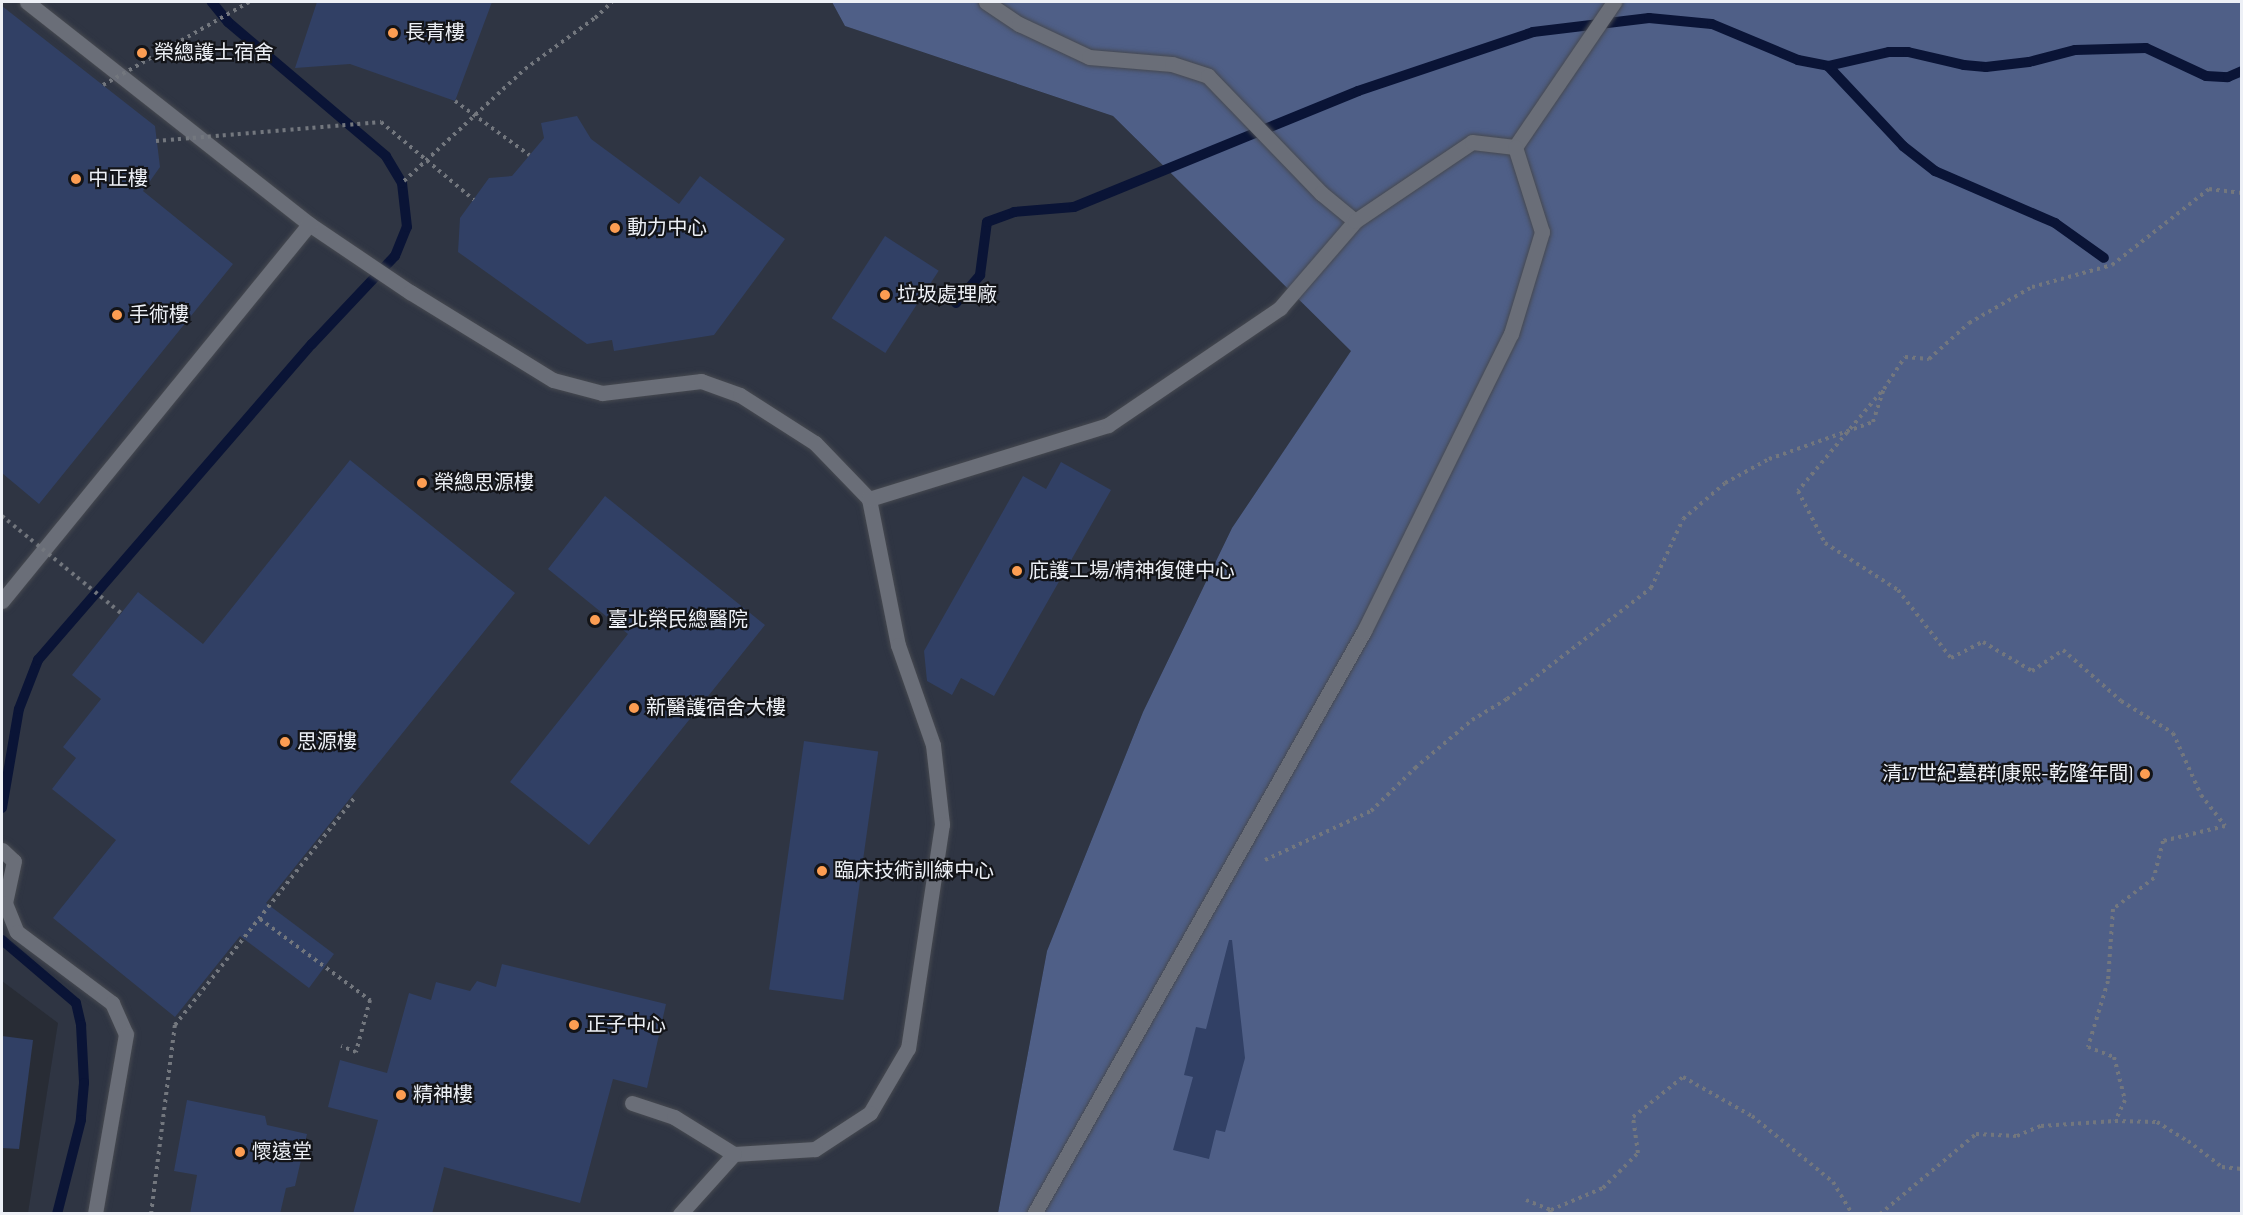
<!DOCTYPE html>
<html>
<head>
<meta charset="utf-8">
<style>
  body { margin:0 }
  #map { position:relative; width:2243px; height:1215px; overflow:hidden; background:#282c35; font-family:"Sofia Sans Condensed","Noto Sans TC",sans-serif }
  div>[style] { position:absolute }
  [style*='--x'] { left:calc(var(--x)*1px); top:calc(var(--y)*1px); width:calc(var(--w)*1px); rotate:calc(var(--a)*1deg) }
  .built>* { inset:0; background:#2f3543 }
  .forest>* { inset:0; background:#4f5f87 }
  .stream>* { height:10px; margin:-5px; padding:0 5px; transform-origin:5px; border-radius:5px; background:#0a1436 }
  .building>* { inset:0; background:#314065; transform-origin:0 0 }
  .path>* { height:4px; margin-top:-2px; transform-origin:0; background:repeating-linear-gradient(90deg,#73777e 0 3px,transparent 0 7.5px) }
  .roads { filter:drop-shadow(0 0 2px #464950) drop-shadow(0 0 2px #464950) }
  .service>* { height:15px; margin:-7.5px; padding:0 7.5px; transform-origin:7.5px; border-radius:7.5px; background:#6a6e78 }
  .path-bridge>* { height:4px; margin-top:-2px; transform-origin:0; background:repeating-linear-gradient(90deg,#73777e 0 3px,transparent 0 7.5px) }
  .dots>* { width:16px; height:16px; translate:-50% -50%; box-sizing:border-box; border:3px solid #131418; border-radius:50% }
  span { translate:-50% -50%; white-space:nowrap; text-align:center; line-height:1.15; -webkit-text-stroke:4.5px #131418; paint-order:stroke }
  .poi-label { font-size:20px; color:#edf0f6 }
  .left { translate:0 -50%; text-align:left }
  .right { translate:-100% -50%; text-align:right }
  .frame { position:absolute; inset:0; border:3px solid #edf0f6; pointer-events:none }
</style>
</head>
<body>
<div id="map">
  <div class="built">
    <div style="clip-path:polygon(2px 2px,832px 2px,845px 26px,1113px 116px,1352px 351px,1232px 528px,1143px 712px,1047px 951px,998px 1213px,28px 1213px,58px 1023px,2px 981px)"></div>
  </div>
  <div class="forest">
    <div style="clip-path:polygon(832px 2px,2241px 2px,2241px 1213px,998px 1213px,1047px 951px,1143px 712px,1232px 528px,1351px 351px,1113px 116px,845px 26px)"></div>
  </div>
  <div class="stream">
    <div style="--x:1828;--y:66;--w:110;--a:46.8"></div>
    <div style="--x:1903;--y:146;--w:41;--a:38"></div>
    <div style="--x:1935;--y:171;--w:131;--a:23.4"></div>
    <div style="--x:2055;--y:223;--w:60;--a:35.5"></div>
    <div style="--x:956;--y:303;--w:37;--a:-49"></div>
    <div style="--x:980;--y:275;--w:53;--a:-82.5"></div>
    <div style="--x:987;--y:222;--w:29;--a:-20"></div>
    <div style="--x:1014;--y:212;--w:60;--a:-4.8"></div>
    <div style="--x:1074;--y:207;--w:307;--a:-22.2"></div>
    <div style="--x:1358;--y:91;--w:185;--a:-18.6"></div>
    <div style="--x:1533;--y:32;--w:117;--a:-6.9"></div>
    <div style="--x:1649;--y:18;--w:63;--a:5.4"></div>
    <div style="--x:1712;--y:24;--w:93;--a:22.7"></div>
    <div style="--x:1798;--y:60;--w:31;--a:11"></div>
    <div style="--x:1828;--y:66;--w:63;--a:-12.9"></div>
    <div style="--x:1889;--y:52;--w:19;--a:0"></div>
    <div style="--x:1908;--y:52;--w:57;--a:13.1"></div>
    <div style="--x:1964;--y:65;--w:22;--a:5"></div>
    <div style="--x:1986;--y:67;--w:43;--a:-6.6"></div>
    <div style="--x:2029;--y:62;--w:48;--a:-14.6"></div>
    <div style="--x:2075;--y:50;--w:71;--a:-1.6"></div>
    <div style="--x:2146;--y:48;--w:66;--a:25"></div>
    <div style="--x:2206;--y:76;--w:22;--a:3"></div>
    <div style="--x:2228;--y:77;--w:15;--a:-23"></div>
    <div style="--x:2;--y:808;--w:100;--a:-80.3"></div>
    <div style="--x:19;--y:709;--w:53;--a:-68.8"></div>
    <div style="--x:38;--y:660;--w:418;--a:-49.1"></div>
    <div style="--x:312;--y:344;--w:121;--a:-46.7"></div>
    <div style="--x:395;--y:256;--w:31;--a:-68"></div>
    <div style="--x:407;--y:227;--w:44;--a:-96.5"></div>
    <div style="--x:402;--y:183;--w:31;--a:-121"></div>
    <div style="--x:386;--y:156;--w:207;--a:-139.7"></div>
    <div style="--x:228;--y:22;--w:26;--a:-129"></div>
    <div style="--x:2;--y:940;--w:97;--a:40.4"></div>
    <div style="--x:76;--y:1003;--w:23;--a:77"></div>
    <div style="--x:81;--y:1025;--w:58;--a:87"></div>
    <div style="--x:84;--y:1083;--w:37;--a:95"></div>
    <div style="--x:81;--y:1120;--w:97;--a:104.3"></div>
  </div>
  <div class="building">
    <div style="clip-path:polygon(317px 2px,492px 2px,455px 101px,350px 64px,295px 68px)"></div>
    <div style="clip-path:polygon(2px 6px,155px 126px,160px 167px,143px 191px,233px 264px,39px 504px,2px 473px)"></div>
    <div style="clip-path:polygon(577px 116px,591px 139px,679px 204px,700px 176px,785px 239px,714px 335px,614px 351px,612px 340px,587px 344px,458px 252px,460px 218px,489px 178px,512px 176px,544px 138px,541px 123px)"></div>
    <div style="left:885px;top:236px;width:64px;height:98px;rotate:33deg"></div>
    <div style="clip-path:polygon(350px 460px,515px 593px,266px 903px,334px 954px,309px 988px,240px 936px,175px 1017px,53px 918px,116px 840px,52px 789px,76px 758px,63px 747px,101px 699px,72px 675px,138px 592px,203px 644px)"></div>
    <div style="clip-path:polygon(1061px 462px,1111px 490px,994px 696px,961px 678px,952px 695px,927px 681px,924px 651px,1023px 476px,1046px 489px)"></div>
    <div style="clip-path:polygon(605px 496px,765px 625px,589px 845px,510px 782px,628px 634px,548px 569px)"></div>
    <div style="left:804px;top:741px;width:75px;height:251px;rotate:8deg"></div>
    <div style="clip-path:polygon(1229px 940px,1232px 940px,1245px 1058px,1225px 1132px,1216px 1130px,1209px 1159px,1173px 1150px,1193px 1077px,1184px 1075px,1196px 1027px,1206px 1029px)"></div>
    <div style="clip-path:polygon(502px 964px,666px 1004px,647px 1088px,613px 1079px,580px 1203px,444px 1167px,432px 1214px,353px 1214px,378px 1120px,328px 1107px,340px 1060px,387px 1073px,409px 993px,431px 1000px,436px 982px,470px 991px,477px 981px,496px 987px)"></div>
    <div style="clip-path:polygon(2px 1036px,33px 1040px,19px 1149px,2px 1148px)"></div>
    <div style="clip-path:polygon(187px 1100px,265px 1116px,267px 1125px,307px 1134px,295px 1186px,286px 1188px,280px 1214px,190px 1214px,197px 1175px,174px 1171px)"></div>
  </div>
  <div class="path">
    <div style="--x:404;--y:181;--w:165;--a:-42.8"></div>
    <div style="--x:525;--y:69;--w:87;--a:-36.1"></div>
    <div style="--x:595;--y:18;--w:23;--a:-43"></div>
    <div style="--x:1881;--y:392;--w:129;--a:130"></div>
    <div style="--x:1798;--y:491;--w:59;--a:62.6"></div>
    <div style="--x:1825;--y:543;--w:87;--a:32.8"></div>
    <div style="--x:1898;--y:590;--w:86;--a:52.1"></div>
    <div style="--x:1951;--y:658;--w:36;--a:-27"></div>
    <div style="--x:1983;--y:642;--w:57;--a:30.6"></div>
    <div style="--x:2032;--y:671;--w:37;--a:-34"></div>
    <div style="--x:2063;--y:650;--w:77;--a:41.3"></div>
    <div style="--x:2121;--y:701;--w:61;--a:31.6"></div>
    <div style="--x:2173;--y:733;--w:68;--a:65.7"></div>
    <div style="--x:2201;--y:795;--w:39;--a:52"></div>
    <div style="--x:2225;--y:826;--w:64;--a:166.4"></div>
    <div style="--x:2163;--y:841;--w:38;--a:104"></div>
    <div style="--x:2154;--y:878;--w:51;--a:142.9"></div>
    <div style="--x:2113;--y:909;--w:72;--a:94"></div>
    <div style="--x:2108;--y:981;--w:69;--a:106.9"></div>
    <div style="--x:2088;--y:1047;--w:28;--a:21"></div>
    <div style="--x:2114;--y:1057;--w:44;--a:75.7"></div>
    <div style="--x:2125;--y:1100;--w:23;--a:115"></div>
    <div style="--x:1265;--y:860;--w:117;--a:-24.8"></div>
    <div style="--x:1371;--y:811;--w:62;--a:-44.3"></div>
    <div style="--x:1415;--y:768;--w:75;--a:-40.1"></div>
    <div style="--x:1472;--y:720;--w:41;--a:-31"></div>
    <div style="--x:1507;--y:699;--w:182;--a:-37.6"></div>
    <div style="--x:1651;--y:588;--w:76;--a:-65.1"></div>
    <div style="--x:1683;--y:519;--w:55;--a:-40.6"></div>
    <div style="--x:1725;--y:483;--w:50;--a:-28.6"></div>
    <div style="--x:1769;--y:459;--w:110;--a:-19.6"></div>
    <div style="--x:1873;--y:422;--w:35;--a:-72"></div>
    <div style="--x:1884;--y:389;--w:38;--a:-57"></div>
    <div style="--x:1905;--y:357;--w:24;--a:5"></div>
    <div style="--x:1929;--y:359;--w:54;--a:-42"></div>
    <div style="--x:1969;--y:323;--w:73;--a:-29.7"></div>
    <div style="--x:2032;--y:287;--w:83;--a:-15.4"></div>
    <div style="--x:2112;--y:265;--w:123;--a:-38.1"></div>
    <div style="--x:2209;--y:189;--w:33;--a:7"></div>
    <div style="--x:260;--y:919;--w:137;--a:36.4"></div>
    <div style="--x:370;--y:1000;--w:54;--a:105.1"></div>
    <div style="--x:356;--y:1052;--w:16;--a:-158"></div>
    <div style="--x:1526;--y:1200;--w:27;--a:22"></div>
    <div style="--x:1551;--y:1210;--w:4;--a:117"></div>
    <div style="--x:1551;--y:1210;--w:56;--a:-22.9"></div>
    <div style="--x:1603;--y:1188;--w:49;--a:-45"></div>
    <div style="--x:1638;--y:1153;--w:36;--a:-98"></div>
    <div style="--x:1633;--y:1117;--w:64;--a:-38.7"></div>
    <div style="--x:1683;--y:1077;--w:79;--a:29.5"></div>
    <div style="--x:1752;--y:1116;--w:104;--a:39.2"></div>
    <div style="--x:1833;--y:1182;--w:37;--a:59"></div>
    <div style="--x:151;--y:1214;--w:191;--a:-82.8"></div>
    <div style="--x:175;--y:1025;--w:290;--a:-51.7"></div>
    <div style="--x:1880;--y:1214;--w:125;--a:-39.8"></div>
    <div style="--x:1976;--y:1134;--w:41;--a:2.8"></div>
    <div style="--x:2017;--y:1136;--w:26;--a:-23"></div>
    <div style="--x:2041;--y:1126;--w:74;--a:-3.9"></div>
    <div style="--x:2115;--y:1121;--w:42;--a:1.4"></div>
    <div style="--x:2157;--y:1122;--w:36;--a:32"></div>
    <div style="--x:2188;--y:1141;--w:43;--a:37.4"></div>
    <div style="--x:2222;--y:1167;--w:20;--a:6"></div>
  </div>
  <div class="roads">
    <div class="service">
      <div style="--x:27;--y:2;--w:359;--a:38.2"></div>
      <div style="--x:309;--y:224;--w:122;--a:34"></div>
      <div style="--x:410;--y:292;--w:168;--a:31.6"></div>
      <div style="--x:553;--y:380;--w:51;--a:14.9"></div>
      <div style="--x:602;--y:393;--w:100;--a:-6.9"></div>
      <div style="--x:701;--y:381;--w:41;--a:19.7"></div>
      <div style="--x:740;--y:395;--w:89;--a:32.6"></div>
      <div style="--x:815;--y:443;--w:78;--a:46"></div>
      <div style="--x:869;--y:499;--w:149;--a:78.8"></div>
      <div style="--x:898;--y:645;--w:106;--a:70.7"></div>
      <div style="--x:933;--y:745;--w:80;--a:83.5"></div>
      <div style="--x:942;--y:824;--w:227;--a:98.6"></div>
      <div style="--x:908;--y:1048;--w:75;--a:120.3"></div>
      <div style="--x:870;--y:1113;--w:66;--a:146.8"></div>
      <div style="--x:815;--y:1149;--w:81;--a:176.5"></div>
      <div style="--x:734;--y:1154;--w:81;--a:132"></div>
      <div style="--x:986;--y:2;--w:40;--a:34"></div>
      <div style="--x:1019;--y:24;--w:77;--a:25.2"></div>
      <div style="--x:1089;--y:57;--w:83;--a:4.8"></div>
      <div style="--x:1172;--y:64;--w:38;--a:18"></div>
      <div style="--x:1208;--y:76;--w:163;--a:46"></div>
      <div style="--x:1321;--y:193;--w:44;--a:39.5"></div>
      <div style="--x:1515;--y:147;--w:176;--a:-55.7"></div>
      <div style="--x:869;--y:499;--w:250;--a:-17.2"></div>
      <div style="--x:1108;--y:425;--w:208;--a:-34.2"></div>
      <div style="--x:1280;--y:308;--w:115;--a:-49.2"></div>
      <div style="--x:1355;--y:221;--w:141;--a:-34"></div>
      <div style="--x:1472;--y:142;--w:43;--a:6.6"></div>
      <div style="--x:2;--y:601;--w:486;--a:-50.8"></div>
      <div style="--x:2;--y:850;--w:16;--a:43"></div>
      <div style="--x:14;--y:861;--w:43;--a:102.1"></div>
      <div style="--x:5;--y:903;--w:31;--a:68"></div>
      <div style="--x:17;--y:932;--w:119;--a:36.8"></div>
      <div style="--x:112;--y:1003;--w:34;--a:66"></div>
      <div style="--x:126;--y:1034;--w:183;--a:99.8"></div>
      <div style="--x:632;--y:1103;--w:44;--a:18.4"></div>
      <div style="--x:674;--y:1117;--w:70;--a:31.7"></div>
      <div style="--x:1034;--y:1214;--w:670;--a:-60.49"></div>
      <div style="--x:1364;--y:631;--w:331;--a:-63.7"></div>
      <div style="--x:1511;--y:334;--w:107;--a:-73.1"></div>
      <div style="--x:1542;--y:232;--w:89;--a:-107.6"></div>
    </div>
  </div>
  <div class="path-bridge">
    <div style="--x:103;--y:85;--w:168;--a:-29.6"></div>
    <div style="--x:455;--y:101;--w:92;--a:36.1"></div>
    <div style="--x:156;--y:141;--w:226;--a:-4.8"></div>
    <div style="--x:381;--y:122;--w:121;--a:40"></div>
    <div style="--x:2;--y:516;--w:154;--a:39.2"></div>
  </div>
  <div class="dots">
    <div style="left:393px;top:33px;background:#fc9d52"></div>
    <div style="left:142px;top:53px;background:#fc9d52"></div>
    <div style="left:76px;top:179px;background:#fc9d52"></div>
    <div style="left:615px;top:228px;background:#fc9d52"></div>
    <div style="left:885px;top:295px;background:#fc9d52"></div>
    <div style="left:117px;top:315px;background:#fc9d52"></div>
    <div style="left:422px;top:483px;background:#fc9d52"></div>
    <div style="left:1017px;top:571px;background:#fc9d52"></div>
    <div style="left:595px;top:620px;background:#fc9d52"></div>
    <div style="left:634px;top:708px;background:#fc9d52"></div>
    <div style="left:285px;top:742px;background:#fc9d52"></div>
    <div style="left:2145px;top:774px;background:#fc9d52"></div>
    <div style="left:822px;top:871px;background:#fc9d52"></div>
    <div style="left:574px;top:1025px;background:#fc9d52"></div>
    <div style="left:401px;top:1095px;background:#fc9d52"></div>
    <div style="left:240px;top:1152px;background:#fc9d52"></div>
  </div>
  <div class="poi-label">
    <span class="left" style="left:405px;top:33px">長青樓</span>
    <span class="left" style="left:154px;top:53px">榮總護士宿舍</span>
    <span class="left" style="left:88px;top:179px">中正樓</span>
    <span class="left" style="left:627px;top:228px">動力中心</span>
    <span class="left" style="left:897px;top:295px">垃圾處理廠</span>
    <span class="left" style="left:129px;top:315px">手術樓</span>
    <span class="left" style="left:434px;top:483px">榮總思源樓</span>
    <span class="left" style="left:1029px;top:571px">庇護工場/精神復健中心</span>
    <span class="left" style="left:608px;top:620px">臺北榮民總醫院</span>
    <span class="left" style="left:646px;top:708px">新醫護宿舍大樓</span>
    <span class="left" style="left:297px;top:742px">思源樓</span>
    <span class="right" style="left:2133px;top:774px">清17世紀墓群(康熙-乾隆年間)</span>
    <span class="left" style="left:834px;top:871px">臨床技術訓練中心</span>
    <span class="left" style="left:586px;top:1025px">正子中心</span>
    <span class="left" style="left:413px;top:1095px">精神樓</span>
    <span class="left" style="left:252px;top:1152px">懷遠堂</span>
  </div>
  <div class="frame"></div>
</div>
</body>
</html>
